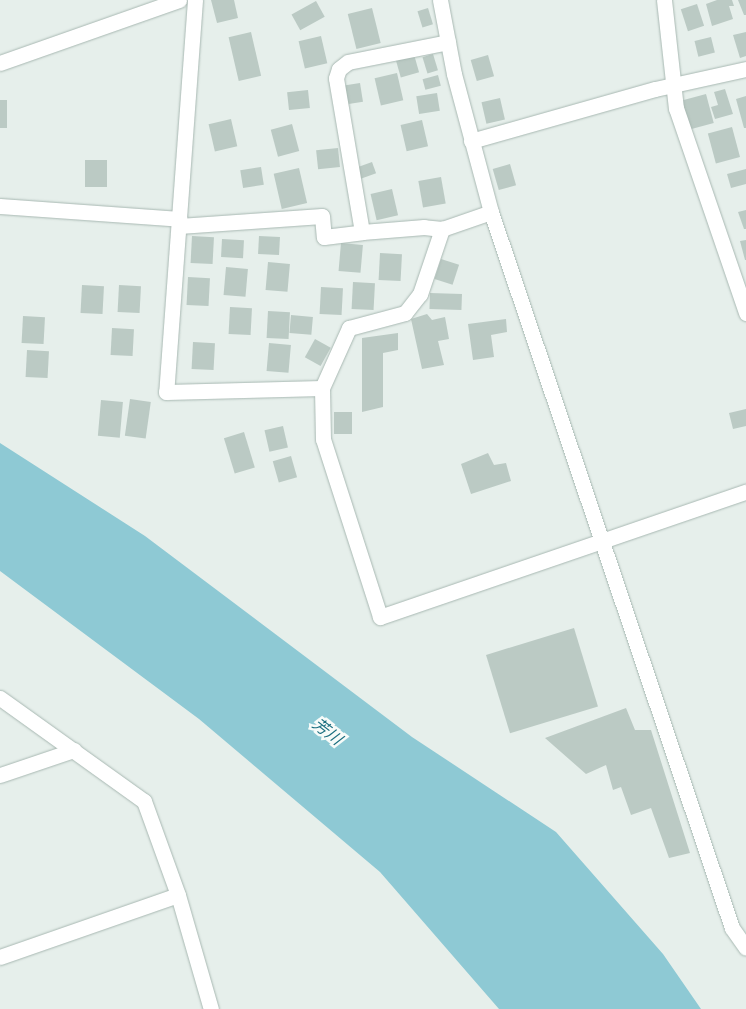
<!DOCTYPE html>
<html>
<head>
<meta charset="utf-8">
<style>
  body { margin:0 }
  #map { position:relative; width:746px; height:1009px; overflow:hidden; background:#e6efeb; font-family:"Roboto Condensed","Noto Sans JP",sans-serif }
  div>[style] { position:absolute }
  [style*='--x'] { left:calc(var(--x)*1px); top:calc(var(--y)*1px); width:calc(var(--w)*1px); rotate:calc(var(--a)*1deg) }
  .water>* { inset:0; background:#8ec9d4 }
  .building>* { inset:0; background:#bbcac4; transform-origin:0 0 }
  .roads { filter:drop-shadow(0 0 1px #a8b8b2) drop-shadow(0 0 1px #a8b8b2) }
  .street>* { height:15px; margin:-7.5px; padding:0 7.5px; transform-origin:7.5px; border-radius:7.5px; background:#fff }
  span { translate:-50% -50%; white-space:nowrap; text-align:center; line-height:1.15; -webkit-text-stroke:5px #f7fbf9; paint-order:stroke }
  .water-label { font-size:16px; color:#1c6f80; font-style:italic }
</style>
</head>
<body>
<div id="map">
  <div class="water">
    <div style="clip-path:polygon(0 443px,145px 536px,412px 737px,556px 832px,663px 954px,701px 1009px,499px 1009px,380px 872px,199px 719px,0 571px)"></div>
  </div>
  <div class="building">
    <div style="clip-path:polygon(211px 0,234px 0,238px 18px,217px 23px)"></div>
    <div style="clip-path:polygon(717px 0,732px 0,734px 6px,729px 6px,733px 19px,712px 26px,706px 4px)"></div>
    <div style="clip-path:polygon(738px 0,746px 0,746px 15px,744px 15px)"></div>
    <div style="left:316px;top:1px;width:18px;height:28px;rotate:61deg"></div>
    <div style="left:697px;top:4px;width:23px;height:17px;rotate:72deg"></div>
    <div style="left:372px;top:8px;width:36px;height:25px;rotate:76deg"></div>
    <div style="left:428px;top:8px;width:17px;height:11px;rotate:73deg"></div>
    <div style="left:251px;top:32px;width:45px;height:23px;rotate:77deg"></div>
    <div style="clip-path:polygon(746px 32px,746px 56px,740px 58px,733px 35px)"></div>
    <div style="left:321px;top:36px;width:28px;height:23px;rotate:77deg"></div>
    <div style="left:711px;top:37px;width:16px;height:17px;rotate:76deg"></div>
    <div style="left:413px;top:51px;width:22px;height:19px;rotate:74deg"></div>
    <div style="left:433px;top:54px;width:17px;height:11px;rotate:73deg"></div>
    <div style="left:488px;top:55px;width:22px;height:18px;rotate:74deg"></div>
    <div style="left:397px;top:73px;width:28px;height:23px;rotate:77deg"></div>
    <div style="left:438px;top:75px;width:11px;height:16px;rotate:75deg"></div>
    <div style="left:360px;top:83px;width:19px;height:21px;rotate:81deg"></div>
    <div style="clip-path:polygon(725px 89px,733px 114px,715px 119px,711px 107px,718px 105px,714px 92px)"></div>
    <div style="left:308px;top:90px;width:18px;height:21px;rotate:84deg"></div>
    <div style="left:437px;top:93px;width:18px;height:21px;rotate:81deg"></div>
    <div style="left:706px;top:94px;width:30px;height:25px;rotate:75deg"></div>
    <div style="clip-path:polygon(746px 96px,746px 128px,744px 128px,736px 99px)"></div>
    <div style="left:500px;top:98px;width:22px;height:19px;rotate:77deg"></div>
    <div style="left:0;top:100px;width:7px;height:28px"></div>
    <div style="left:231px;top:119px;width:28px;height:23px;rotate:77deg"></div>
    <div style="left:422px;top:120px;width:27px;height:22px;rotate:77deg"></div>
    <div style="left:292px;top:124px;width:28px;height:22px;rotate:75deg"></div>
    <div style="left:732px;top:127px;width:31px;height:25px;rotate:75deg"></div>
    <div style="left:338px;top:148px;width:19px;height:22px;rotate:84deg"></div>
    <div style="left:85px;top:160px;width:22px;height:27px"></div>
    <div style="left:372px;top:162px;width:12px;height:17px;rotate:70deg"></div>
    <div style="left:510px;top:164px;width:22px;height:18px;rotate:74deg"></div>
    <div style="left:261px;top:167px;width:18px;height:21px;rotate:81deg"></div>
    <div style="left:299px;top:168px;width:36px;height:26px;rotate:77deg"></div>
    <div style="clip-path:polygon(746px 169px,746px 184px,731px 188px,727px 174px)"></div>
    <div style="left:441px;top:177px;width:27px;height:23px;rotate:80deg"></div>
    <div style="left:392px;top:189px;width:27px;height:22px;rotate:77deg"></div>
    <div style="clip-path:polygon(746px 210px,746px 229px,744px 229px,738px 212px)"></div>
    <div style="left:192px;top:236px;width:22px;height:27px;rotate:3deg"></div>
    <div style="left:259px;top:236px;width:21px;height:18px;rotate:3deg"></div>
    <div style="left:222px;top:239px;width:22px;height:18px;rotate:3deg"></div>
    <div style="clip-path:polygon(746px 240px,746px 260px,745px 260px,740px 241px)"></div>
    <div style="left:341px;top:243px;width:22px;height:28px;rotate:5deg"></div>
    <div style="left:380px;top:253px;width:22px;height:27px;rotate:3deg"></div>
    <div style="left:441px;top:259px;width:19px;height:21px;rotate:18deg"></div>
    <div style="left:268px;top:262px;width:22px;height:28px;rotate:5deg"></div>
    <div style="left:226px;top:267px;width:22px;height:28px;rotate:5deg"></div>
    <div style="left:188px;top:277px;width:22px;height:28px;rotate:3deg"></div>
    <div style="left:353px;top:282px;width:22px;height:27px;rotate:3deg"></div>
    <div style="left:82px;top:285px;width:22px;height:28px;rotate:3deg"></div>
    <div style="left:119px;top:285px;width:22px;height:27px;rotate:3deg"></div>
    <div style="left:321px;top:287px;width:22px;height:27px;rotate:3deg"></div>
    <div style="left:430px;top:293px;width:32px;height:16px;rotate:2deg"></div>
    <div style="left:230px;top:307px;width:22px;height:27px;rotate:3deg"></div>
    <div style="left:268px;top:311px;width:22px;height:27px;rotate:3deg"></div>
    <div style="clip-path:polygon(427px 314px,432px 320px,445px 317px,449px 339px,438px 341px,444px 365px,422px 369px,411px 319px)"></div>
    <div style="left:291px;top:315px;width:22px;height:18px;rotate:5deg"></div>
    <div style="left:23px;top:316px;width:22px;height:27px;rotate:3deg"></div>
    <div style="clip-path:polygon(506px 319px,507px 332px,491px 335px,494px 357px,473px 360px,468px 324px)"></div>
    <div style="left:112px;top:328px;width:22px;height:27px;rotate:3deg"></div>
    <div style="clip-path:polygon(398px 333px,398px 350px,383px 353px,383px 407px,362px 412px,362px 338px)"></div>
    <div style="left:315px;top:339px;width:18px;height:21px;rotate:29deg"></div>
    <div style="left:193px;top:342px;width:22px;height:27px;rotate:3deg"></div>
    <div style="left:269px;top:343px;width:22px;height:28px;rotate:5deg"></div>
    <div style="left:27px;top:350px;width:22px;height:27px;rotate:3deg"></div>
    <div style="left:130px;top:399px;width:21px;height:37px;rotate:8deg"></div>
    <div style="left:101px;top:400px;width:22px;height:36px;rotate:5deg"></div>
    <div style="clip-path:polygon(746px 409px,746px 426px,733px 429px,729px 413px)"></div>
    <div style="left:334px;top:412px;width:18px;height:22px"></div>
    <div style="left:283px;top:426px;width:22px;height:19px;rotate:77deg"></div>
    <div style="left:244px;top:432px;width:37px;height:21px;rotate:73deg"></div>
    <div style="clip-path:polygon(488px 453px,494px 465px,506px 463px,511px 481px,471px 494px,461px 464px)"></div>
    <div style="left:291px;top:456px;width:22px;height:19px;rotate:74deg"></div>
    <div style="left:574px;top:628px;width:82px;height:92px;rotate:73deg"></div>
    <div style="clip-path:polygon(626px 708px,635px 730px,651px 730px,690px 853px,669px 858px,651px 808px,631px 815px,621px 787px,613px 790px,606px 765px,586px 774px,545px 738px)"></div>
  </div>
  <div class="roads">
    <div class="street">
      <div style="--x:195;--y:0;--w:393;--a:94.2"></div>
      <div style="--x:166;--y:392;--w:156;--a:-1.5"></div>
      <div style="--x:322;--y:388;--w:66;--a:-65.8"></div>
      <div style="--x:349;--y:328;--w:58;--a:-15"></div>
      <div style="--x:405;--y:313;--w:24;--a:-52"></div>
      <div style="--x:420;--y:294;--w:69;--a:-71.3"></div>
      <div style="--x:442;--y:229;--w:52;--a:-19.1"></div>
      <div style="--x:440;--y:0;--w:75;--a:79.3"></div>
      <div style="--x:454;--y:74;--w:143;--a:75"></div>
      <div style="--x:491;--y:212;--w:755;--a:71.4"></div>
      <div style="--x:732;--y:928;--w:24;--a:55"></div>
      <div style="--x:664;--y:0;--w:109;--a:83.7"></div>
      <div style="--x:676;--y:108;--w:217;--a:71.1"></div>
      <div style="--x:0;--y:63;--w:190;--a:-19.4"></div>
      <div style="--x:471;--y:141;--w:191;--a:-15.8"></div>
      <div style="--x:655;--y:89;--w:93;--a:-12.4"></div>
      <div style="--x:0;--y:206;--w:180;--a:4.1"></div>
      <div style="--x:179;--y:226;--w:143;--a:-4"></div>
      <div style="--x:322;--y:216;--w:21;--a:85"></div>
      <div style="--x:324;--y:237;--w:38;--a:-7"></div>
      <div style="--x:442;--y:229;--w:18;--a:-174"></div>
      <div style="--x:424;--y:227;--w:62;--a:175.4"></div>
      <div style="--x:362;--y:232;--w:156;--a:-99.6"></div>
      <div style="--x:336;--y:78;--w:9;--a:-72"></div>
      <div style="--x:339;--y:69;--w:11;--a:-38"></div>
      <div style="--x:348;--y:62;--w:102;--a:-11.3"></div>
      <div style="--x:322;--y:388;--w:51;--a:88.9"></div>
      <div style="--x:323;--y:439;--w:187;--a:72.2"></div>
      <div style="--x:380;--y:617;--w:387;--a:-18.9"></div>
      <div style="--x:0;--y:698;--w:177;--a:35.6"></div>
      <div style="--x:144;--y:801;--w:100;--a:70.1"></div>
      <div style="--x:178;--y:895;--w:119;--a:73.9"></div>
      <div style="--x:0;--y:775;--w:78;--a:-18.7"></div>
      <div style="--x:0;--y:957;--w:188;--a:-19.2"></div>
    </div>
  </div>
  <div class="water-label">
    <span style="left:327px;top:732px;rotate:38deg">芳川</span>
  </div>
</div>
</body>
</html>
